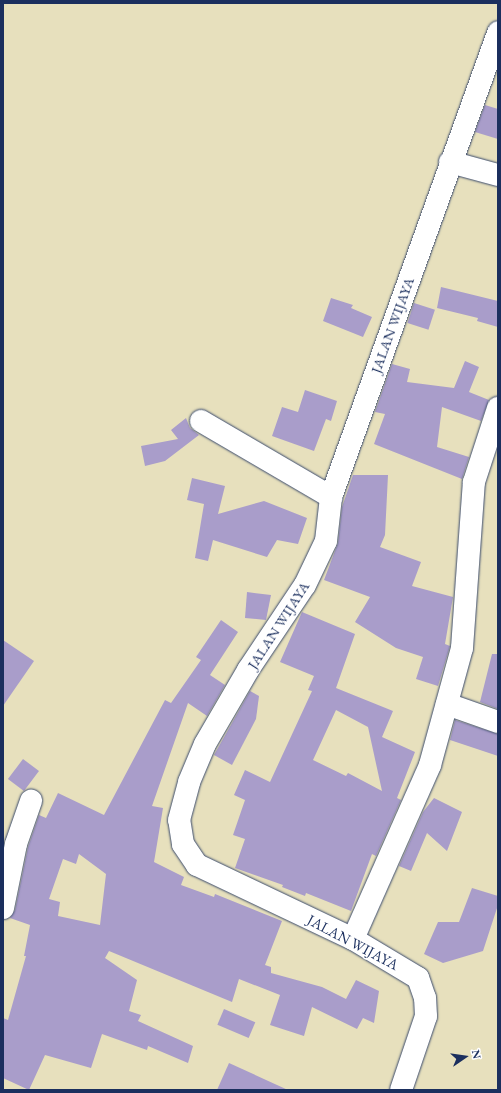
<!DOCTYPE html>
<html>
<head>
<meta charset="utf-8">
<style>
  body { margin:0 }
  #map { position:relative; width:501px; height:1093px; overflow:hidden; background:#e7e0bd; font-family:"EB Garamond",serif }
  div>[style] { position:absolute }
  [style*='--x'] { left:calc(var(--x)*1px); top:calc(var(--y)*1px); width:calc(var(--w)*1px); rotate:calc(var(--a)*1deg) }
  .building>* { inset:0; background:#a99dca; transform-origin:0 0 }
  .roads { filter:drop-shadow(0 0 1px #3a4a6c) drop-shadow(0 0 1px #3a4a6c) }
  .minor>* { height:22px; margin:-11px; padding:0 11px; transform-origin:11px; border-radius:11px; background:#fff }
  span { translate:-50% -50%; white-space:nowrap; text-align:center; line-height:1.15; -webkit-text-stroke:3px #fff; paint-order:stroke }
  .street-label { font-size:15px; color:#1b2f5e }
  .frame { position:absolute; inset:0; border:4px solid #1b2f5e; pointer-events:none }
  .north { position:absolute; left:445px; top:1037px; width:40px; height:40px; -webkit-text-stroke:3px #fff; paint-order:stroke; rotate:77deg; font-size:11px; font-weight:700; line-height:16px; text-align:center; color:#1b2f5e }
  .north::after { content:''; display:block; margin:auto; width:14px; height:18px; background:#1b2f5e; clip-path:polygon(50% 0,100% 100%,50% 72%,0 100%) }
</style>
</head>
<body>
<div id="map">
  <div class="building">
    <div style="clip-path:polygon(485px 105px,498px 109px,498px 139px,475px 132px)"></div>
    <div style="clip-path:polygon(441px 287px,498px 301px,498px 327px,477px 321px,478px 318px,437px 308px)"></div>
    <div style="clip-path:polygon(331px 298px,353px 305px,351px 308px,372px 317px,363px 337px,323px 321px)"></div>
    <div style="left:414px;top:303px;width:22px;height:21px;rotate:18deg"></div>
    <div style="clip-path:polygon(465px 361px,479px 367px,469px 392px,489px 400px,481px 421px,442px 407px,437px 447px,469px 457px,462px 479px,374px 444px,385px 414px,375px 412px,392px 364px,410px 369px,407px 382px,454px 388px)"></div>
    <div style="clip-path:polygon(305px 390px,337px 401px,331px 421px,326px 419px,314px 451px,272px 436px,282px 407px,298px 412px)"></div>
    <div style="clip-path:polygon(186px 418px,190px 428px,199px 435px,165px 461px,145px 466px,141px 446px,178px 439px,171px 430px)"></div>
    <div style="clip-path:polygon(353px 475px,388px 475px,385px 535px,380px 547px,421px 562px,412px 586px,453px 597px,445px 644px,450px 646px,438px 686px,416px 679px,423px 657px,396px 648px,355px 622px,370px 597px,324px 580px,338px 543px,342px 507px)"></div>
    <div style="clip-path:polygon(192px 478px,225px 486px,218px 514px,264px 501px,307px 518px,298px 544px,277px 540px,267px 557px,213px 540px,208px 561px,195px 558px,204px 504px,187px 500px)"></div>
    <div style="clip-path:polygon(247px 592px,271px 595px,266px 620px,245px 618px)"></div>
    <div style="clip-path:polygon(evenodd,302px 612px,355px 634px,336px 688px,393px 711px,382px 737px,415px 752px,397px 798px,401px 800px,376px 856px,372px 854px,351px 911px,306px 893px,305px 896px,282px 887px,283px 885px,235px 868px,245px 839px,233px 835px,245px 800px,234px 795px,245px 770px,270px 782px,312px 691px,308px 690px,314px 676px,280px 662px,302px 612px,336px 710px,368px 727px,382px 791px,348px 773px,346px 776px,313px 760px,336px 710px)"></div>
    <div style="clip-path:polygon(evenodd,221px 620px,238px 632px,210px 675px,225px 685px,207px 716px,188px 703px,152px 806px,163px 808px,154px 862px,184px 877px,181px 885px,214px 897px,215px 894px,282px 921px,265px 965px,271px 967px,271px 973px,322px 987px,346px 999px,356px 980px,379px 991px,374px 1023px,363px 1018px,357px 1029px,312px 1007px,304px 1036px,270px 1025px,280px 995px,239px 979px,232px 1002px,109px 951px,105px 958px,137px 980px,129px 1011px,141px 1015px,138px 1021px,193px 1046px,188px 1063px,148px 1046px,147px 1050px,102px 1034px,91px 1068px,45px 1055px,29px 1090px,3px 1078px,3px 1018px,8px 1020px,26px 956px,24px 956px,30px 925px,10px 918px,15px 910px,28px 847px,39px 815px,46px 818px,58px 793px,104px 815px,165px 700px,171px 703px,201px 660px,196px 657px,221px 620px,79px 854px,106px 874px,100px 925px,58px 916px,60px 902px,49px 899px,63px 859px,76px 864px,79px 854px)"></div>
    <div style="clip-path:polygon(3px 640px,34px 661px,3px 706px)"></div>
    <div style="clip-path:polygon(492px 654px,498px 654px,498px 709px,480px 702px)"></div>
    <div style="clip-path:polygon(250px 691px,259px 696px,256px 719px,232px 765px,214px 755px)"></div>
    <div style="clip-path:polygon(455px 720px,498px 734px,498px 756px,450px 740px)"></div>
    <div style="left:23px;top:759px;width:20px;height:25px;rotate:37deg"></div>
    <div style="clip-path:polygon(434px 798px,462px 812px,447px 851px,427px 833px,411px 871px,399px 866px,423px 812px)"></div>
    <div style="clip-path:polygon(472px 888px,498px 896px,498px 905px,483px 951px,443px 963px,424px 954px,438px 922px,459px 922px)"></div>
    <div style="left:224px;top:1009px;width:34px;height:17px;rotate:23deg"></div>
    <div style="clip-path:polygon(229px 1063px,288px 1090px,217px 1090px)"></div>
  </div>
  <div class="roads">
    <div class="minor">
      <div style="--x:450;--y:162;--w:50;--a:15.2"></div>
      <div style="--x:201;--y:421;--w:151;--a:30.3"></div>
      <div style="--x:447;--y:704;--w:54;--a:19.4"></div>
      <div style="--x:3;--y:908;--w:65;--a:-78.5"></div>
      <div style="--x:16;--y:844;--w:46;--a:-70.8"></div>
      <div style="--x:353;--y:939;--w:190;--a:-66.1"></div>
      <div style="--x:430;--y:765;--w:121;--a:-74.7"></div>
      <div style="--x:462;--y:648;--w:166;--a:-85.9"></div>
      <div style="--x:474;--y:482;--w:78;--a:-72"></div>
      <div style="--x:401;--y:1090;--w:78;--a:-71.3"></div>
      <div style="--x:426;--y:1016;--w:18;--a:-93"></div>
      <div style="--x:425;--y:998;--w:21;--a:-109"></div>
      <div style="--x:418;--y:978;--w:76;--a:-149"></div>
      <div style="--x:353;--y:939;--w:173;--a:-154.6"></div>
      <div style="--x:197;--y:865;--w:25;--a:-124"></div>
      <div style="--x:183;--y:844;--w:24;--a:-99"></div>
      <div style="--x:179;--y:820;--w:39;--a:-75"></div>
      <div style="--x:189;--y:782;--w:41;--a:-67.2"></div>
      <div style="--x:205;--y:744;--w:86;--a:-59.8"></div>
      <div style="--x:248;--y:670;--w:102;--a:-56.2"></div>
      <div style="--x:305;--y:585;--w:49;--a:-64.5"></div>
      <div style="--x:326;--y:541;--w:44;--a:-83.5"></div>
      <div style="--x:331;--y:497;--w:494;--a:-70.2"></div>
    </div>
  </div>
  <div class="street-label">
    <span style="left:392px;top:325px;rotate:-70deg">JALAN WIJAYA</span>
    <span style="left:278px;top:625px;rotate:-57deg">JALAN WIJAYA</span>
    <span style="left:353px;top:942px;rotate:28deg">JALAN WIJAYA</span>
  </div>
  <div class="frame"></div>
  <div class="north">N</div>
</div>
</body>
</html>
